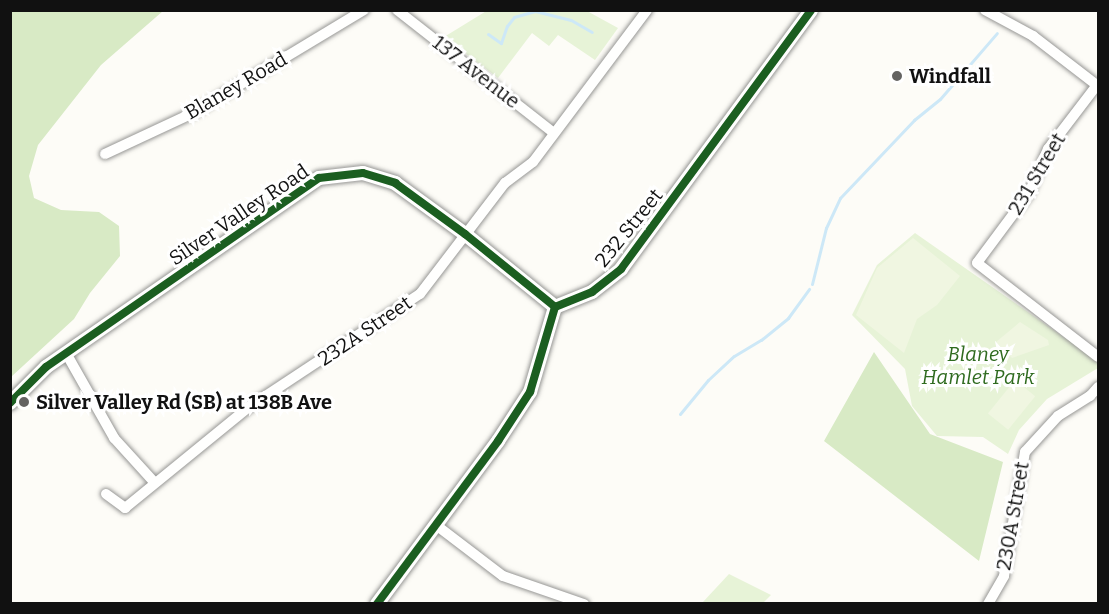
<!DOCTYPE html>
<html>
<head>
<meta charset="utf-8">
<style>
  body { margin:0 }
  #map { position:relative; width:1109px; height:614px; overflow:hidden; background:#fdfcf7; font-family:Bitter,serif }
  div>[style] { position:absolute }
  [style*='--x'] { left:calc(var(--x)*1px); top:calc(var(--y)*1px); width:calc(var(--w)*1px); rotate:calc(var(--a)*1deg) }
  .green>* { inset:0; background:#e7f3d7 }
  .forest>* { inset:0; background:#d8eac5 }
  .pitch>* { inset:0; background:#f0f6e1; transform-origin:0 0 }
  .stream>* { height:3px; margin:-1.5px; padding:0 1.5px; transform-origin:1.5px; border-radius:1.5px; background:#cde8f7 }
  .roads { filter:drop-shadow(0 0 2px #979795) drop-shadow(0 0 2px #979795) }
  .minor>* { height:10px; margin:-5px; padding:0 5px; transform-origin:5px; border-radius:5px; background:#fffffe }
  .tertiary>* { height:14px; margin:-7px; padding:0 7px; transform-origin:7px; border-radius:7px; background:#fffffe }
  .cycleway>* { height:8px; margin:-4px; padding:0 4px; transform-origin:4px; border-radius:4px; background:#1b5e20 }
  .dots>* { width:16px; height:16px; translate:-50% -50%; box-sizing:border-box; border:3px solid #fff; border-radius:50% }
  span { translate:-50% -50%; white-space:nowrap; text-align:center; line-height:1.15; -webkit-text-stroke:6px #fff; paint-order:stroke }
  .street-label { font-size:20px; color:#111 }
  .poi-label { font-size:20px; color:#111; font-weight:700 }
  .left { translate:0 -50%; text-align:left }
  .park-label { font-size:20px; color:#2f6b1f; font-style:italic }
  .frame { position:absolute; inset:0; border:12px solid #111; pointer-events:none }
</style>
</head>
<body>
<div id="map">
  <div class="green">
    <div style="clip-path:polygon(488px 10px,587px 11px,618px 28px,595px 60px,558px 35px,549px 46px,532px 33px,498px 78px,444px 37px)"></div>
    <div style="clip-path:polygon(915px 233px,1065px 338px,1094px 351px,1098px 368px,1047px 399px,1019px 430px,1008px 454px,983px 437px,937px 436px,912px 406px,905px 369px,852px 315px,877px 265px)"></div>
    <div style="clip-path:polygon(729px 574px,771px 595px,763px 603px,702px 603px)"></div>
  </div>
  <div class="forest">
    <div style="clip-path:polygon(11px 10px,163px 11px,101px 65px,38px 145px,29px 176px,34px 198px,61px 210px,99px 212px,119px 226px,120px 256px,90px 293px,74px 319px,11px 377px)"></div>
    <div style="clip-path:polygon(874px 352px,930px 434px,1003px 462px,979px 561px,824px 441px)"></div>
  </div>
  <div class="pitch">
    <div style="clip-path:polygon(913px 238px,960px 276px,937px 305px,917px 319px,904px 353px,856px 315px,877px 268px)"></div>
    <div style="clip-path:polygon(1020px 322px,1048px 340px,1049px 345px,1012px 358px,996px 342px)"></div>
    <div style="left:1015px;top:380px;width:26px;height:43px;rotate:39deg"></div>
  </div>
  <div class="stream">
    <div style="--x:488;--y:34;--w:16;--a:35"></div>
    <div style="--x:501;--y:43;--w:18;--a:-71"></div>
    <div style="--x:507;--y:26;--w:11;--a:-52"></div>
    <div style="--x:514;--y:17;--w:22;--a:-16"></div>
    <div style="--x:535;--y:11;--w:37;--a:14"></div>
    <div style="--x:571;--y:20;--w:24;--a:30"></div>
    <div style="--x:812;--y:284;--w:58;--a:-76"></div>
    <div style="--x:826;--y:228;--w:33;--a:-65"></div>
    <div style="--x:840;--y:198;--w:108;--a:-46.5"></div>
    <div style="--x:914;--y:120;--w:33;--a:-39"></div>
    <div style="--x:940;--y:99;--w:87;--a:-49.2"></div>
    <div style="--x:680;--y:414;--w:44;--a:-50.5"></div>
    <div style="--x:708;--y:380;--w:35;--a:-43"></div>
    <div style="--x:734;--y:356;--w:31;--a:-31"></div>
    <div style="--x:761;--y:340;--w:35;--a:-39"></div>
    <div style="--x:788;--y:318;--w:36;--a:-54"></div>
  </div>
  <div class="roads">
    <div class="minor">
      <div style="--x:397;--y:10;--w:199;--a:38.1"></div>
      <div style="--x:985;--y:10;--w:55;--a:28.4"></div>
      <div style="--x:1033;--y:36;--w:82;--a:37.6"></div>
      <div style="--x:1097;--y:85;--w:81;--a:127.4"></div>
      <div style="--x:1048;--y:149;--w:48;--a:113.4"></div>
      <div style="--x:1029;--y:193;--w:87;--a:126.6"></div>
      <div style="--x:977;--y:263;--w:153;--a:37.8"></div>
      <div style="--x:105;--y:154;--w:97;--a:-25"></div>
      <div style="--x:193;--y:113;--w:200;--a:-31.1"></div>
      <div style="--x:66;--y:353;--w:98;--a:60.5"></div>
      <div style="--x:114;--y:438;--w:59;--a:47.7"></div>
      <div style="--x:106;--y:494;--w:24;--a:36"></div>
      <div style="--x:125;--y:508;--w:160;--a:-39.2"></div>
      <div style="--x:249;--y:407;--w:205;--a:-33.5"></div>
      <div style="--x:420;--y:294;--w:140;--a:-52.6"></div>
      <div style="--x:505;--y:183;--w:35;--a:-37"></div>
      <div style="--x:533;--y:162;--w:190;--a:-53.1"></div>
      <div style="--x:436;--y:525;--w:84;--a:37.3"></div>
      <div style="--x:503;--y:576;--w:86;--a:19.1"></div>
      <div style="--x:988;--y:604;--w:32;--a:-60"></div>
      <div style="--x:1004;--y:576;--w:126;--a:-80.4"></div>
      <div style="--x:1025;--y:452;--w:49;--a:-47.5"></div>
      <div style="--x:1058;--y:416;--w:38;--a:-32"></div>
      <div style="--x:1090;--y:396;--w:12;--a:-48"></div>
    </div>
    <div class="tertiary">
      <div style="--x:555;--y:307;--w:40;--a:-22"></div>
      <div style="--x:592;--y:292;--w:37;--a:-38"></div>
      <div style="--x:621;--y:269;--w:321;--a:-53.7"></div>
      <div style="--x:10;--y:403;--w:51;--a:-45"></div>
      <div style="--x:46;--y:367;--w:332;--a:-34.7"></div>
      <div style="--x:319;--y:178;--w:44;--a:-6.5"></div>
      <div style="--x:363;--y:173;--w:34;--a:17"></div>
      <div style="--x:395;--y:183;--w:87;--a:36.1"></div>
      <div style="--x:465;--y:234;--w:116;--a:39"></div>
      <div style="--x:377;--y:604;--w:203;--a:-53.4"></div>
      <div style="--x:498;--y:441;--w:59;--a:-56.9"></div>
      <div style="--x:530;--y:392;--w:89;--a:-73.6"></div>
    </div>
  </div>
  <div class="cycleway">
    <div style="--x:555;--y:307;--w:40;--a:-22"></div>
    <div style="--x:592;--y:292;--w:37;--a:-38"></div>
    <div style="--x:621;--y:269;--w:321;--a:-53.7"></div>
    <div style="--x:10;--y:403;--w:51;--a:-45"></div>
    <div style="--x:46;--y:367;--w:332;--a:-34.7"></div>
    <div style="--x:319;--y:178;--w:44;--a:-6.5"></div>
    <div style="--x:363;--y:173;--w:34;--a:17"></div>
    <div style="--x:395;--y:183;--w:87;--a:36.1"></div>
    <div style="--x:465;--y:234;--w:116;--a:39"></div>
    <div style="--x:377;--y:604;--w:203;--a:-53.4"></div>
    <div style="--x:498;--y:441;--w:59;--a:-56.9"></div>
    <div style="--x:530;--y:392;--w:89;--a:-73.6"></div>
  </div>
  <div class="dots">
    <div style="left:897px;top:76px;background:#646362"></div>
    <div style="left:24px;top:402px;background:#646362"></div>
  </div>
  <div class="street-label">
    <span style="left:476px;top:72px;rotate:38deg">137 Avenue</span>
    <span style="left:236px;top:86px;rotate:-30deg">Blaney Road</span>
    <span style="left:1037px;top:174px;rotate:-59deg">231 Street</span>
    <span style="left:239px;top:215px;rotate:-34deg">Silver Valley Road</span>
    <span style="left:629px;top:228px;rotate:-51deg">232 Street</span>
    <span style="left:365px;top:331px;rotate:-34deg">232A Street</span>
    <span style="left:1013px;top:516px;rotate:-80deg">230A Street</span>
  </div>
  <div class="poi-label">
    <span class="left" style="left:909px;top:76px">Windfall</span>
    <span class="left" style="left:36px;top:402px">Silver Valley Rd (SB) at 138B Ave</span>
  </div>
  <div class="park-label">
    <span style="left:978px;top:366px">Blaney<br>Hamlet Park</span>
  </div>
  <div class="frame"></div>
</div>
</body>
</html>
